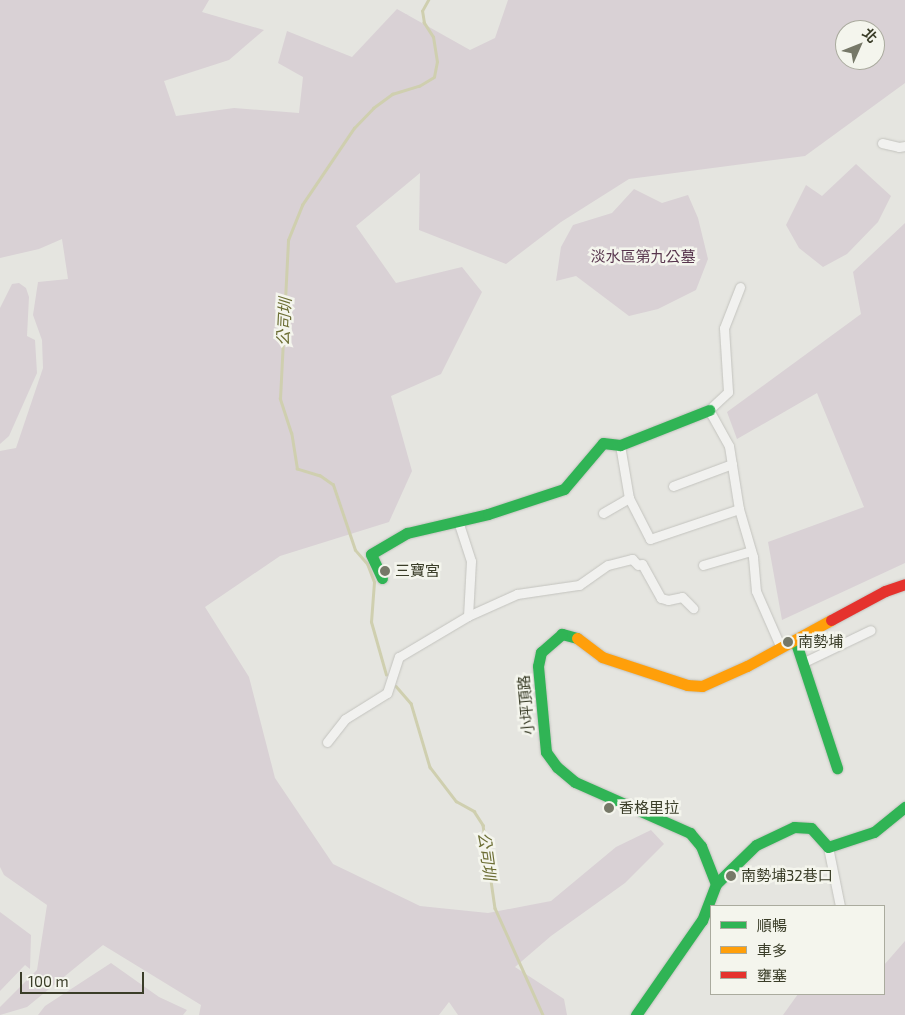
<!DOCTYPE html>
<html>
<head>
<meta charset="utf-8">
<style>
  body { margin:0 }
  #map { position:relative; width:905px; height:1015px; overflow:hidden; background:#e5e5e0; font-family:"Exo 2","Noto Sans TC",sans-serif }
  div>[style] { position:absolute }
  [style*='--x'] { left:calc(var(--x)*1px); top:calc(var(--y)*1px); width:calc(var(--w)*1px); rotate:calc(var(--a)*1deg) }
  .green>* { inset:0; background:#d9d1d5 }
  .stream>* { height:2.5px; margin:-1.25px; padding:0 1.25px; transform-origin:1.25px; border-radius:1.25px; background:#cfcfaf }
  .roads { filter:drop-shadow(0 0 1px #c3c3be) drop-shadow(0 0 1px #c3c3be) }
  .street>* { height:9px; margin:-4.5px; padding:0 4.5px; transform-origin:4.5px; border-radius:4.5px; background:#f1f1ef }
  .fast>* { height:11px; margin:-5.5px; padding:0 5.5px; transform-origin:5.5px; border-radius:5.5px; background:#30b455 }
  .slow>* { height:11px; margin:-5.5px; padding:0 5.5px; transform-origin:5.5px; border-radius:5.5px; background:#ff9f0a }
  .jam>* { height:11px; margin:-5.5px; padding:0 5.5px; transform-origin:5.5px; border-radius:5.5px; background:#e5322d }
  .dots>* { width:14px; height:14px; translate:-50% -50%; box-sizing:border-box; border:2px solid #f4f5ed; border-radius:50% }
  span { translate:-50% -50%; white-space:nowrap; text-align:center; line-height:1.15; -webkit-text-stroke:5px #f4f5ed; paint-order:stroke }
  .park-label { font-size:15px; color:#58364e }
  .poi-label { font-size:15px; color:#3a3d28 }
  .left { translate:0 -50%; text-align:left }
  .street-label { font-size:15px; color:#3a3d28 }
  .water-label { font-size:16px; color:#6c6e34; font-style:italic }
  .legend { position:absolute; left:710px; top:905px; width:175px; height:90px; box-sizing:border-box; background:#f4f5ed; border:1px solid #aaab9e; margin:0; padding:6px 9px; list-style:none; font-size:15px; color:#3a3d28 }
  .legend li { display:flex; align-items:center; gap:10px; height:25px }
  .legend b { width:25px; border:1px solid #aaab9e }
  .north { position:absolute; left:835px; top:20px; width:50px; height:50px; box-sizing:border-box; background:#f4f5ed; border:1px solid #aaab9e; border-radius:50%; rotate:46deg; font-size:14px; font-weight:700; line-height:20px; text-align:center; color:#3a3d28 }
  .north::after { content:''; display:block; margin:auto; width:18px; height:22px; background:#767868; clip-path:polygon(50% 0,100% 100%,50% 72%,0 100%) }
  .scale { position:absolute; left:20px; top:972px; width:124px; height:22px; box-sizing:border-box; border:2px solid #3a3d28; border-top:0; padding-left:6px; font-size:15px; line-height:18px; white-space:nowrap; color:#3a3d28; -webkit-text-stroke:4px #f4f5ed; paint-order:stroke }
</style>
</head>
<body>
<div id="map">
  <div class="green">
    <div style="clip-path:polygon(evenodd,0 0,209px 0,202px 12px,264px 30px,229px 60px,164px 81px,176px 116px,234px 108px,299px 113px,303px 77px,278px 63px,287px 31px,352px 57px,397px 9px,470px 50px,495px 38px,508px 0,905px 0,905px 83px,805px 156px,629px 179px,561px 222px,506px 264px,419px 230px,420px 173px,356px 226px,396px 283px,462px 267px,482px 292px,441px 374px,391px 396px,412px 471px,389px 522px,280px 556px,205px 607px,249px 677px,275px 778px,333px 864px,420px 906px,488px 913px,551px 901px,616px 847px,651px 830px,664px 844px,625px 883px,551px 936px,515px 967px,564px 999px,567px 1015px,458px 1015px,449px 1002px,439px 1015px,199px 1015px,201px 1005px,103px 945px,27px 1007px,0 1015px,0 1007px,37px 970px,47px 905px,4px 875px,0 867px,0 451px,16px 448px,43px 368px,42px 340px,33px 315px,38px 282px,68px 279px,62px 239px,39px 249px,0 258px,0 0,845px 30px,875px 30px,875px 60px,845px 60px,845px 30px)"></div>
    <div style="clip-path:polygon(856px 164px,891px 196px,878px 222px,847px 254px,823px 267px,799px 248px,786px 225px,806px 185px,822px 196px)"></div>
    <div style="clip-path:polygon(634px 189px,662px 203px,688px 195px,698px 218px,708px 259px,696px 290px,658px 309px,629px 316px,576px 276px,556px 281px,561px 247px,573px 225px,612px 213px)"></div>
    <div style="clip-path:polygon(905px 223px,905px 563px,782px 620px,768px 542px,864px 507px,817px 393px,737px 439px,727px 412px,861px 314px,853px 272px)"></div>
    <div style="clip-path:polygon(19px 283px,26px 288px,29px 297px,27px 336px,35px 340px,37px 373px,9px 436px,0 444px,0 308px,12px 284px)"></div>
    <div style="clip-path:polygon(0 912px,31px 935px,30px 969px,25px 965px,0 991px)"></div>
    <div style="clip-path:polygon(905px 941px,905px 1015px,783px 1015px,798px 994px,884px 994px,884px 965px)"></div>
    <div style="clip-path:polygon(111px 963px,159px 997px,187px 1010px,183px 1015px,38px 1015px,45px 1006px)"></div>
  </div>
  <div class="stream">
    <div style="--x:386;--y:675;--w:55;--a:-105.8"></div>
    <div style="--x:371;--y:622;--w:40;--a:-85.7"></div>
    <div style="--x:374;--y:582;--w:19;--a:-111"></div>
    <div style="--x:367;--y:564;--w:18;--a:-131"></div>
    <div style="--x:355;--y:550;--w:69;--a:-108.7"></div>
    <div style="--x:333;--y:485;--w:16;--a:-145"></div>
    <div style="--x:320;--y:476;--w:24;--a:-163"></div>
    <div style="--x:297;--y:469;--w:36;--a:-99"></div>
    <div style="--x:291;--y:433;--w:36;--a:-108"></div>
    <div style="--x:280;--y:399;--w:159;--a:-87.1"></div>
    <div style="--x:288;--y:240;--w:38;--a:-68"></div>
    <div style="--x:302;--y:205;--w:93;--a:-56"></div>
    <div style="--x:354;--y:128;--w:28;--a:-46"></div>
    <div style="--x:373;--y:108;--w:24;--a:-36"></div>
    <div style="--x:392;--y:94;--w:28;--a:-17"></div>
    <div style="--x:419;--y:86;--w:17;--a:-31"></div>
    <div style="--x:434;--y:77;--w:15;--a:-79"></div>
    <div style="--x:437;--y:62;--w:25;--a:-99"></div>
    <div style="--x:433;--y:37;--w:17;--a:-123"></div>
    <div style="--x:424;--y:23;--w:12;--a:-99"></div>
    <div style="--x:422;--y:11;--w:13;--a:-61"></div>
    <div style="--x:396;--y:686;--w:23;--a:49"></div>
    <div style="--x:411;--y:703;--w:67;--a:73.5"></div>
    <div style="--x:430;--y:767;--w:43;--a:52.6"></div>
    <div style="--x:456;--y:801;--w:21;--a:29"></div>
    <div style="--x:474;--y:811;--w:17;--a:57"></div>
    <div style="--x:483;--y:825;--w:84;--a:81.8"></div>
    <div style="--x:495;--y:908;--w:117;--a:65.8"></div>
  </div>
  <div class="roads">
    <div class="street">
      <div style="--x:882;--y:143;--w:17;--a:13"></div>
      <div style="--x:899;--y:147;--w:6;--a:-9"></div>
      <div style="--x:740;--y:287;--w:44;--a:111.3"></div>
      <div style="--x:724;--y:328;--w:64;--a:86.4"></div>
      <div style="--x:728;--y:392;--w:26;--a:137"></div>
      <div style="--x:709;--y:410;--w:41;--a:60.9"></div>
      <div style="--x:729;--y:446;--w:64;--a:81"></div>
      <div style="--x:739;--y:509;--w:50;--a:73.7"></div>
      <div style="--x:753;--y:557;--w:34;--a:85"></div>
      <div style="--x:756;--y:591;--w:62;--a:66.3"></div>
      <div style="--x:620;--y:445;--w:54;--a:80.4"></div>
      <div style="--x:629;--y:498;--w:46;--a:62.9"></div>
      <div style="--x:650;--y:539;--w:94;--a:-18.6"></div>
      <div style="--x:673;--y:486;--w:63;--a:-20.4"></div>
      <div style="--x:603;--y:513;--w:30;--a:-30"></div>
      <div style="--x:458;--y:521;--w:42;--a:72"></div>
      <div style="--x:471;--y:561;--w:55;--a:93.1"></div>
      <div style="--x:468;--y:616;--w:54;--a:-24.2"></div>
      <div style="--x:517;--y:594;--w:63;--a:-8.3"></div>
      <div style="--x:579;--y:585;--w:35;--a:-35"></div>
      <div style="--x:608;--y:565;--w:25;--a:-14"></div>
      <div style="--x:632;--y:559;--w:8;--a:45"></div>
      <div style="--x:638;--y:565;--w:4;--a:-14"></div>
      <div style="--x:642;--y:564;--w:39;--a:61"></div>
      <div style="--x:661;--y:598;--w:7;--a:16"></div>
      <div style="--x:668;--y:600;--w:14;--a:-12"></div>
      <div style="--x:682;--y:597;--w:16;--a:45"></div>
      <div style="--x:703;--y:565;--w:50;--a:-16.3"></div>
      <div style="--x:802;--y:663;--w:76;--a:-25.6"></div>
      <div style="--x:327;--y:742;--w:29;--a:-52"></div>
      <div style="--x:345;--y:719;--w:49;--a:-31.8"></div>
      <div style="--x:387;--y:693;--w:38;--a:-72"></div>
      <div style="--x:399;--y:657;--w:80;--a:-30.7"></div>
      <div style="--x:828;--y:847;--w:60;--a:78.5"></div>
    </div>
    <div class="fast">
      <div style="--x:382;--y:578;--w:26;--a:-115"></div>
      <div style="--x:371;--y:554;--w:42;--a:-30.3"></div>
      <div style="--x:407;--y:533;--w:83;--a:-13.2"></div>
      <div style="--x:488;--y:514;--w:80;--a:-18.2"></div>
      <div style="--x:564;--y:489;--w:60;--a:-49.7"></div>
      <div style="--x:603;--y:443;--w:17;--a:7"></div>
      <div style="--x:620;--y:445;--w:96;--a:-21.5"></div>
      <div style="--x:577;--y:638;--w:16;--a:-165"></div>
      <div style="--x:562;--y:634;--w:28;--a:139"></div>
      <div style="--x:541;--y:652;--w:14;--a:102"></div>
      <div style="--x:538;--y:666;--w:86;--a:84.7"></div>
      <div style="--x:546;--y:752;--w:19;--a:54"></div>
      <div style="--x:557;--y:767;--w:23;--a:40"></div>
      <div style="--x:575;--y:782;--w:126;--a:23.9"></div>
      <div style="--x:690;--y:833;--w:17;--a:50"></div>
      <div style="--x:701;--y:846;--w:41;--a:68.5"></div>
      <div style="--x:716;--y:884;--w:39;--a:111"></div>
      <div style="--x:702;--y:920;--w:116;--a:124.8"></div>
      <div style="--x:795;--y:640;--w:135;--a:71.8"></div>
      <div style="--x:716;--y:884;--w:56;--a:-44.3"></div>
      <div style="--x:756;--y:845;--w:42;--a:-25.3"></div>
      <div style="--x:794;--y:827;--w:17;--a:3"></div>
      <div style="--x:811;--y:828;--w:25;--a:48"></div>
      <div style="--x:828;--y:847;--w:48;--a:-18.1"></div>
      <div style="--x:874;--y:832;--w:40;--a:-39"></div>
    </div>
    <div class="slow">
      <div style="--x:577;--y:638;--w:31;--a:37"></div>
      <div style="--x:602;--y:657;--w:89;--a:18.2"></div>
      <div style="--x:687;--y:685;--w:15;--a:4"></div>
      <div style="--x:702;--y:686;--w:49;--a:-24"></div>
      <div style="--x:747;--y:666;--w:96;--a:-28.7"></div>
    </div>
    <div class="jam">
      <div style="--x:831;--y:620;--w:61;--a:-28.2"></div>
      <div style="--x:885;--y:591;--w:21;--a:-19"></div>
    </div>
  </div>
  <div class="dots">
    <div style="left:385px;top:571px;background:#767868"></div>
    <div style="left:788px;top:642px;background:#767868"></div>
    <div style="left:609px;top:808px;background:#767868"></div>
    <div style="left:731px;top:876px;background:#767868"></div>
  </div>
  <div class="park-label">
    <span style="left:643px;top:257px">淡水區第九公墓</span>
  </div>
  <div class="poi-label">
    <span class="left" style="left:395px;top:571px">三寶宮</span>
    <span class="left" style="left:798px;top:642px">南勢埔</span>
    <span class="left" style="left:619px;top:808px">香格里拉</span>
    <span class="left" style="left:741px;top:876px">南勢埔32巷口</span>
  </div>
  <div class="street-label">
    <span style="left:526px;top:705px;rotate:-95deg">小坪頂路</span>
  </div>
  <div class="water-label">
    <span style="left:284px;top:322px;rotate:-87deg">公司圳</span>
    <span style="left:487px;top:856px;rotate:82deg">公司圳</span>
  </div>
  <ul class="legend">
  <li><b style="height:6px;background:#30b455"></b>順暢</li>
  <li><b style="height:6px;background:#ff9f0a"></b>車多</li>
  <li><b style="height:6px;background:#e5322d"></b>壅塞</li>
  </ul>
  <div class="north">北</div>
  <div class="scale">100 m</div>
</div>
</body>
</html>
